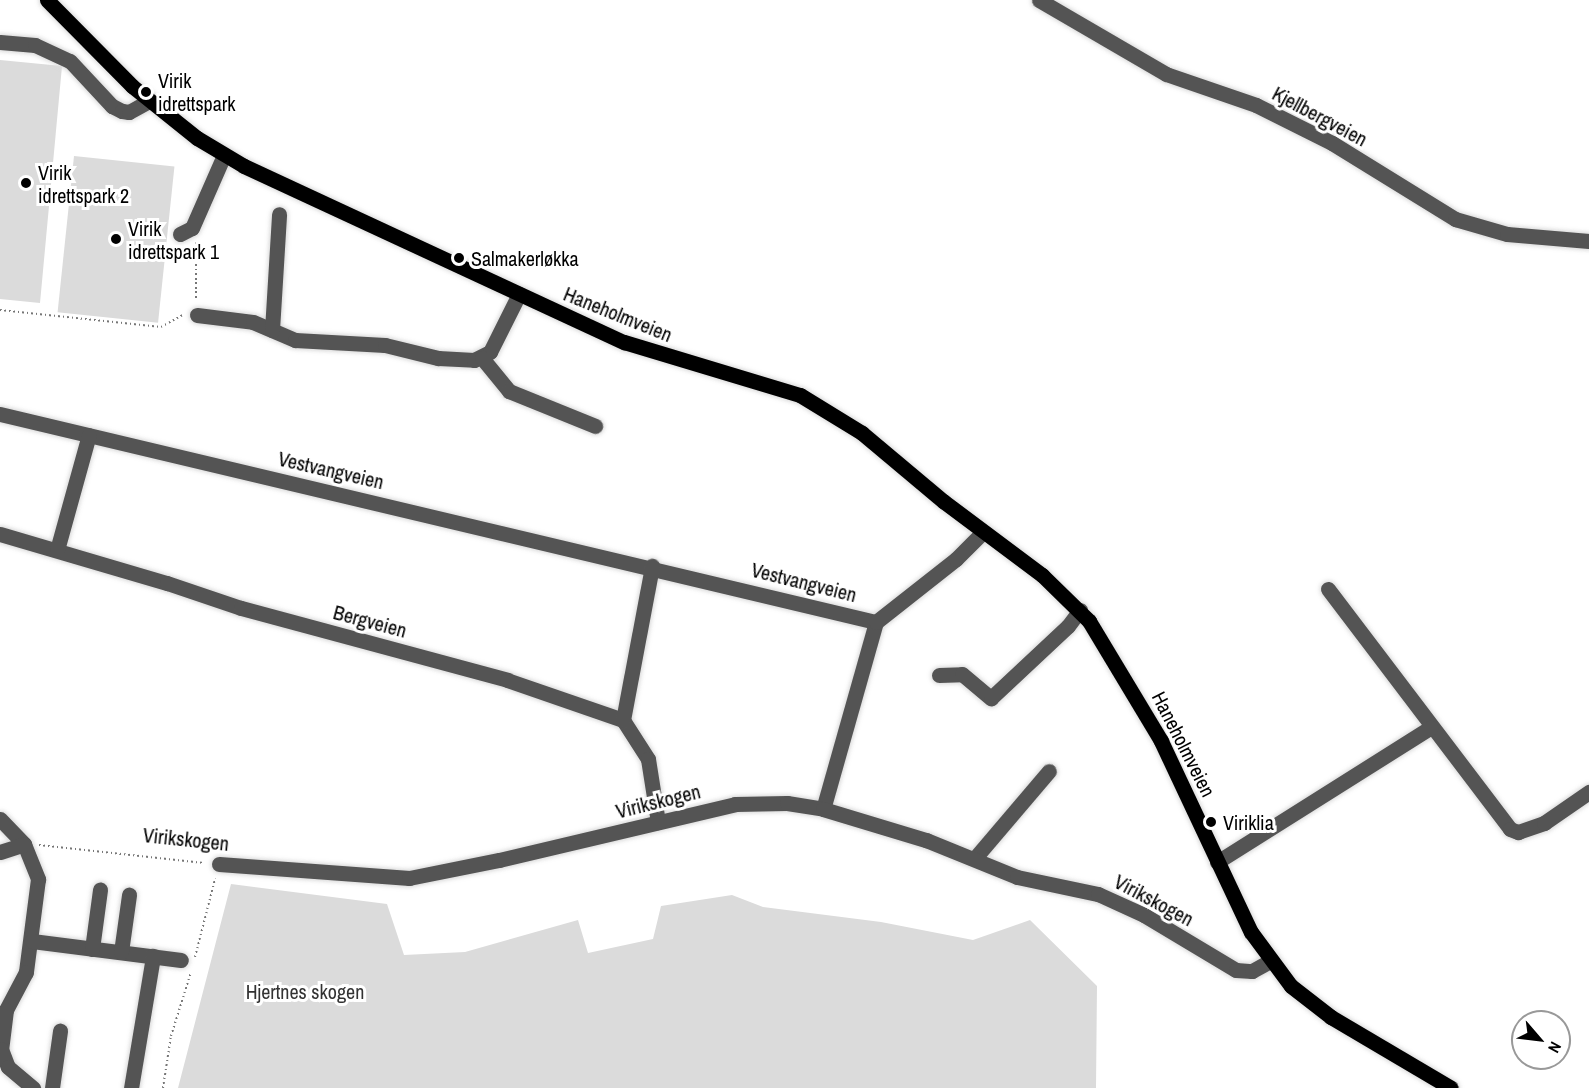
<!DOCTYPE html>
<html>
<head>
<meta charset="utf-8">
<style>
  body { margin:0 }
  #map { position:relative; width:1589px; height:1088px; overflow:hidden; background:#fff; font-family:"Archivo Narrow",sans-serif }
  div>[style] { position:absolute }
  [style*='--x'] { left:calc(var(--x)*1px); top:calc(var(--y)*1px); width:calc(var(--w)*1px); rotate:calc(var(--a)*1deg) }
  .green>* { inset:0; background:#dbdbdb; transform-origin:0 0 }
  .path>* { height:2px; margin-top:-1px; transform-origin:0; background:repeating-linear-gradient(90deg,#767676 0 1.5px,transparent 0 4.5px) }
  .roads { filter:drop-shadow(0 0 2px #dbdbdb) drop-shadow(0 0 2px #dbdbdb) }
  .minor>* { height:15px; margin:-7.5px; padding:0 7.5px; transform-origin:7.5px; border-radius:7.5px; background:#545454 }
  .major>* { height:15px; margin:-7.5px; padding:0 7.5px; transform-origin:7.5px; border-radius:7.5px; background:#000 }
  .dots>* { width:16px; height:16px; translate:-50% -50%; box-sizing:border-box; border:3px solid #fff; border-radius:50% }
  span { translate:-50% -50%; white-space:nowrap; text-align:center; line-height:1.15; -webkit-text-stroke:6px #fff; paint-order:stroke }
  .poi-label { font-size:20px; color:#000 }
  .left { translate:0 -50%; text-align:left }
  .street-label { font-size:20px; color:#000 }
  .park-label { font-size:20px; color:#323232 }
  .north { position:absolute; left:1511px; top:1010px; width:60px; height:60px; box-sizing:border-box; background:#fff; border:2px solid #999; border-radius:50%; rotate:118deg; font-size:16px; font-weight:700; line-height:24px; text-align:center; color:#000 }
  .north::after { content:''; display:block; margin:auto; width:21px; height:27px; background:#000; clip-path:polygon(50% 0,100% 100%,50% 72%,0 100%) }
</style>
</head>
<body>
<div id="map">
  <div class="green">
    <div style="clip-path:polygon(0 60px,62px 66px,40px 303px,0 299px)"></div>
    <div style="left:74px;top:156px;width:101px;height:157px;rotate:6deg"></div>
    <div style="clip-path:polygon(231px 884px,387px 904px,404px 955px,465px 952px,578px 920px,588px 953px,653px 939px,661px 906px,732px 895px,763px 907px,881px 922px,973px 940px,1030px 920px,1097px 986px,1096px 1088px,178px 1088px)"></div>
  </div>
  <div class="path">
    <div style="--x:196;--y:242;--w:58;--a:90"></div>
    <div style="--x:0;--y:310;--w:162;--a:6"></div>
    <div style="--x:161;--y:327;--w:26;--a:-29"></div>
    <div style="--x:39;--y:845;--w:166;--a:6.2"></div>
    <div style="--x:195;--y:957;--w:81;--a:-75.6"></div>
    <div style="--x:163;--y:1088;--w:53;--a:-81.3"></div>
    <div style="--x:171;--y:1036;--w:67;--a:-72.6"></div>
  </div>
  <div class="roads">
    <div class="minor">
      <div style="--x:1039;--y:0;--w:147;--a:30.2"></div>
      <div style="--x:1166;--y:74;--w:95;--a:19"></div>
      <div style="--x:1256;--y:105;--w:85;--a:26.6"></div>
      <div style="--x:1332;--y:143;--w:145;--a:31.7"></div>
      <div style="--x:1455;--y:219;--w:54;--a:16.1"></div>
      <div style="--x:1507;--y:234;--w:82;--a:4.9"></div>
      <div style="--x:0;--y:42;--w:35;--a:5"></div>
      <div style="--x:35;--y:45;--w:38;--a:25"></div>
      <div style="--x:70;--y:61;--w:62;--a:47"></div>
      <div style="--x:112;--y:106;--w:11;--a:27"></div>
      <div style="--x:122;--y:111;--w:7;--a:8"></div>
      <div style="--x:129;--y:112;--w:23;--a:-29"></div>
      <div style="--x:180;--y:234;--w:13;--a:-27"></div>
      <div style="--x:192;--y:228;--w:80;--a:-66.3"></div>
      <div style="--x:197;--y:315;--w:56;--a:7.1"></div>
      <div style="--x:253;--y:322;--w:46;--a:23.2"></div>
      <div style="--x:295;--y:340;--w:90;--a:3.2"></div>
      <div style="--x:385;--y:345;--w:55;--a:13.8"></div>
      <div style="--x:438;--y:358;--w:36;--a:3"></div>
      <div style="--x:474;--y:360;--w:18;--a:-27"></div>
      <div style="--x:490;--y:352;--w:65;--a:-63.4"></div>
      <div style="--x:272;--y:330;--w:116;--a:-86.5"></div>
      <div style="--x:482;--y:358;--w:43;--a:50.7"></div>
      <div style="--x:509;--y:391;--w:93;--a:22.1"></div>
      <div style="--x:0;--y:414;--w:900;--a:13.36"></div>
      <div style="--x:876;--y:622;--w:194;--a:105.8"></div>
      <div style="--x:0;--y:534;--w:174;--a:16.4"></div>
      <div style="--x:167;--y:583;--w:78;--a:18.7"></div>
      <div style="--x:241;--y:608;--w:276;--a:15.1"></div>
      <div style="--x:507;--y:680;--w:123;--a:19"></div>
      <div style="--x:623;--y:720;--w:46;--a:57.3"></div>
      <div style="--x:648;--y:759;--w:64;--a:81"></div>
      <div style="--x:57;--y:550;--w:119;--a:-74.5"></div>
      <div style="--x:1328;--y:589;--w:301;--a:52.8"></div>
      <div style="--x:1510;--y:829;--w:9;--a:21"></div>
      <div style="--x:1518;--y:832;--w:28;--a:-19"></div>
      <div style="--x:1544;--y:823;--w:55;--a:-34.6"></div>
      <div style="--x:876;--y:622;--w:102;--a:-38.2"></div>
      <div style="--x:956;--y:559;--w:38;--a:-45"></div>
      <div style="--x:939;--y:675;--w:23;--a:-2"></div>
      <div style="--x:962;--y:674;--w:38;--a:40"></div>
      <div style="--x:991;--y:698;--w:105;--a:-43.1"></div>
      <div style="--x:1068;--y:626;--w:20;--a:-53"></div>
      <div style="--x:623;--y:720;--w:157;--a:-79.3"></div>
      <div style="--x:0;--y:819;--w:35;--a:46"></div>
      <div style="--x:24;--y:844;--w:38;--a:68"></div>
      <div style="--x:38;--y:879;--w:94;--a:97.4"></div>
      <div style="--x:26;--y:972;--w:43;--a:117.8"></div>
      <div style="--x:6;--y:1010;--w:39;--a:97"></div>
      <div style="--x:1;--y:1049;--w:19;--a:69"></div>
      <div style="--x:8;--y:1067;--w:33;--a:40"></div>
      <div style="--x:0;--y:852;--w:25;--a:-18"></div>
      <div style="--x:975;--y:858;--w:114;--a:-49.6"></div>
      <div style="--x:1217;--y:862;--w:252;--a:-32.2"></div>
      <div style="--x:219;--y:864;--w:191;--a:4.2"></div>
      <div style="--x:409;--y:878;--w:92;--a:-11.3"></div>
      <div style="--x:499;--y:860;--w:243;--a:-13.3"></div>
      <div style="--x:735;--y:804;--w:52;--a:-1.1"></div>
      <div style="--x:787;--y:803;--w:36;--a:9"></div>
      <div style="--x:823;--y:809;--w:108;--a:16.8"></div>
      <div style="--x:926;--y:840;--w:98;--a:22.1"></div>
      <div style="--x:1017;--y:877;--w:83;--a:11.9"></div>
      <div style="--x:1098;--y:894;--w:51;--a:24.5"></div>
      <div style="--x:1144;--y:915;--w:107;--a:30.9"></div>
      <div style="--x:1236;--y:970;--w:16;--a:4"></div>
      <div style="--x:1252;--y:971;--w:21;--a:-29"></div>
      <div style="--x:32;--y:941;--w:150;--a:7.3"></div>
      <div style="--x:92;--y:949;--w:60;--a:-82.3"></div>
      <div style="--x:121;--y:952;--w:58;--a:-82"></div>
      <div style="--x:52;--y:1088;--w:58;--a:-82"></div>
      <div style="--x:131;--y:1088;--w:134;--a:-80.5"></div>
    </div>
    <div class="major">
      <div style="--x:47;--y:0;--w:121;--a:45.3"></div>
      <div style="--x:132;--y:86;--w:83;--a:38.7"></div>
      <div style="--x:197;--y:138;--w:55;--a:30.8"></div>
      <div style="--x:244;--y:166;--w:419;--a:24.9"></div>
      <div style="--x:624;--y:342;--w:184;--a:16.8"></div>
      <div style="--x:800;--y:395;--w:73;--a:31.5"></div>
      <div style="--x:862;--y:433;--w:106;--a:40"></div>
      <div style="--x:943;--y:501;--w:124;--a:36.8"></div>
      <div style="--x:1042;--y:575;--w:66;--a:44.4"></div>
      <div style="--x:1089;--y:621;--w:140;--a:59"></div>
      <div style="--x:1161;--y:741;--w:211;--a:64.8"></div>
      <div style="--x:1251;--y:932;--w:67;--a:53.5"></div>
      <div style="--x:1291;--y:986;--w:51;--a:37.8"></div>
      <div style="--x:1331;--y:1017;--w:139;--a:30.6"></div>
    </div>
  </div>
  <div class="dots">
    <div style="left:146px;top:92px;background:#000"></div>
    <div style="left:26px;top:183px;background:#000"></div>
    <div style="left:116px;top:239px;background:#000"></div>
    <div style="left:459px;top:258px;background:#000"></div>
    <div style="left:1211px;top:822px;background:#000"></div>
  </div>
  <div class="poi-label">
    <span class="left" style="left:158px;top:92px">Virik<br>idrettspark</span>
    <span class="left" style="left:38px;top:184px">Virik<br>idrettspark 2</span>
    <span class="left" style="left:128px;top:240px">Virik<br>idrettspark 1</span>
    <span class="left" style="left:471px;top:258px">Salmakerløkka</span>
    <span class="left" style="left:1223px;top:822px">Viriklia</span>
  </div>
  <div class="street-label">
    <span style="left:1320px;top:116px;rotate:28deg">Kjellbergveien</span>
    <span style="left:618px;top:314px;rotate:22deg">Haneholmveien</span>
    <span style="left:331px;top:470px;rotate:13deg">Vestvangveien</span>
    <span style="left:804px;top:582px;rotate:14deg">Vestvangveien</span>
    <span style="left:370px;top:621px;rotate:15deg">Bergveien</span>
    <span style="left:1184px;top:744px;rotate:63deg">Haneholmveien</span>
    <span style="left:658px;top:801px;rotate:-14deg">Virikskogen</span>
    <span style="left:186px;top:839px;rotate:6deg">Virikskogen</span>
    <span style="left:1154px;top:900px;rotate:28deg">Virikskogen</span>
  </div>
  <div class="park-label">
    <span style="left:305px;top:991px">Hjertnes skogen</span>
  </div>
  <div class="north">N</div>
</div>
</body>
</html>
